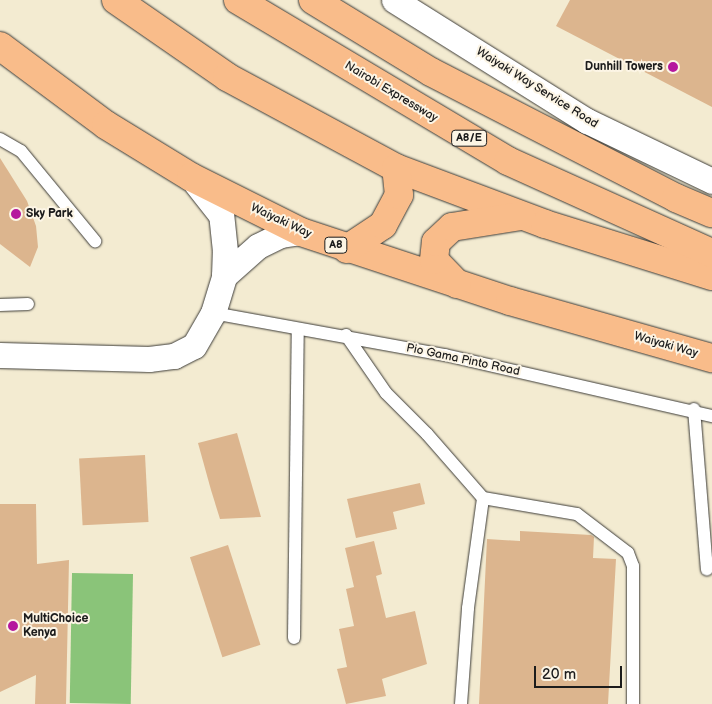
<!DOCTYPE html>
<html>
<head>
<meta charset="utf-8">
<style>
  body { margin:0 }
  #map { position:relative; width:712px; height:704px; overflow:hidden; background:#f3ebd1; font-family:"Balsamiq Sans",sans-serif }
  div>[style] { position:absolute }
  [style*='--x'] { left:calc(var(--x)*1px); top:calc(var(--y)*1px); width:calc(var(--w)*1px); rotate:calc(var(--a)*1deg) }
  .green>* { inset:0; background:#8ac479; transform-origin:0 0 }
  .building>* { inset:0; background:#dcb58e; transform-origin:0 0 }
  .roads { filter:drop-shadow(0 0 1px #3c3b37) drop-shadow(0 0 1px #3c3b37) }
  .service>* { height:12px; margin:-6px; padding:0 6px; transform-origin:6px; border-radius:6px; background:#fff }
  .minor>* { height:25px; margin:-12.5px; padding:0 12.5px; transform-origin:12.5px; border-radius:12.5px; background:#fff }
  .trunk>* { height:28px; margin:-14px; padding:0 14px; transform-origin:14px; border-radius:14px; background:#f9bc8a }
  .motorway>* { height:28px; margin:-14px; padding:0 14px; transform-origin:14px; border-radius:14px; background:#f9bc8a }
  .dots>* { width:14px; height:14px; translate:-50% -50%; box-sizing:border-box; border:2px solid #fcf5e5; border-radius:50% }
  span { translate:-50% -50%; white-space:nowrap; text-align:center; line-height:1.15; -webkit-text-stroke:4px #fcf5e5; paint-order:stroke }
  .shield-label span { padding:1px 4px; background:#fcf5e5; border:1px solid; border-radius:4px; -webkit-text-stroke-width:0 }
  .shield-label { font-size:11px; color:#1c1c1c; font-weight:700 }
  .poi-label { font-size:12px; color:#1c1c1c; font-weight:700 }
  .right { translate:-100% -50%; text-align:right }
  .left { translate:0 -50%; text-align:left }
  .street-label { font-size:12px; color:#1c1c1c }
  .scale { position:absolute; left:534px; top:666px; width:88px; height:22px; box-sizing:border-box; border:2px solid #1c1c1c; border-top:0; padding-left:6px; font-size:15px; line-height:18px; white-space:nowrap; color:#1c1c1c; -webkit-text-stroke:4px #fcf5e5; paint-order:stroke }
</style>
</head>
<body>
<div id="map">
  <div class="green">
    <div style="left:133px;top:574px;width:130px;height:61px;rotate:91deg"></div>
  </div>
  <div class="building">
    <div style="clip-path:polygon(570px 0,712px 0,712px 107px,556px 26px)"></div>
    <div style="clip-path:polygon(0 158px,27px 201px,36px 226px,38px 247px,30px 267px,0 244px)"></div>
    <div style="clip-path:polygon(237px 433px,261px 517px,220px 519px,211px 490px,198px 443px)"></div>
    <div style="left:145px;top:455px;width:67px;height:66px;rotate:87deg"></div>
    <div style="clip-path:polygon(420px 483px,425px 504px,393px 512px,397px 529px,356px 538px,347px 499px)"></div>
    <div style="clip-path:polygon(0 504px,36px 504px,37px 564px,69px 560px,66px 704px,35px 704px,36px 675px,0 692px)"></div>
    <div style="clip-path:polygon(520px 531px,591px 535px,594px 537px,593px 558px,616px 559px,608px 704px,479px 704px,487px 539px,520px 541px)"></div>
    <div style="clip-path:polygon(374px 541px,382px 574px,376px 576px,386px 618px,415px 611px,427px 664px,382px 679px,386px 696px,346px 704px,337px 669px,347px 667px,339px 629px,354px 626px,346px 589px,354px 587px,345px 548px)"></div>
    <div style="left:228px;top:545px;width:105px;height:40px;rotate:72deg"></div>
  </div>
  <div class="roads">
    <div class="service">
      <div style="--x:0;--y:139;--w:24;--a:30"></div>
      <div style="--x:21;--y:151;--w:117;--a:50.6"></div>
      <div style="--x:0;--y:305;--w:28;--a:-2"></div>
      <div style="--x:213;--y:313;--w:236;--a:10.3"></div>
      <div style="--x:445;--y:355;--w:274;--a:12.9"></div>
      <div style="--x:346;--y:335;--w:70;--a:55.4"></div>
      <div style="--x:386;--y:393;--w:58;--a:45"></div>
      <div style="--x:427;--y:434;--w:85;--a:48.8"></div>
      <div style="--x:483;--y:498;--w:95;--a:9.7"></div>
      <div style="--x:577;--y:514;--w:64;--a:37.4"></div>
      <div style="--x:628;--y:553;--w:14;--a:69"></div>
      <div style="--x:633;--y:566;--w:138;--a:90"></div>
      <div style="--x:694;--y:409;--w:161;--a:85.4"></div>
      <div style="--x:294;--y:638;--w:308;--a:-89.3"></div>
      <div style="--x:461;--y:704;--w:96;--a:-85.8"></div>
      <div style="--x:468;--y:608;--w:111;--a:-82.2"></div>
    </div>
    <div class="minor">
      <div style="--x:394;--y:0;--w:228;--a:32.1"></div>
      <div style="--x:587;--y:121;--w:139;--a:25.6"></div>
      <div style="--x:224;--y:276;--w:45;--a:-41.4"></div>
      <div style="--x:258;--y:246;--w:25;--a:-26"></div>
      <div style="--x:281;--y:235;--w:20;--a:-9"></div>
      <div style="--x:0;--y:355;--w:149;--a:1.5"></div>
      <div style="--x:149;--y:359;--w:25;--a:-7"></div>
      <div style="--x:174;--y:356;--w:22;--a:-27"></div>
      <div style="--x:194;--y:346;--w:38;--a:-60"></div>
      <div style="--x:213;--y:313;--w:39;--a:-73"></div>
      <div style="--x:224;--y:276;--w:25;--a:-88"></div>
      <div style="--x:225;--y:251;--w:36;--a:-96"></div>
      <div style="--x:221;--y:215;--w:48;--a:-128.3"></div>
    </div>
    <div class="trunk">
      <div style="--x:116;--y:0;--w:135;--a:34.7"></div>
      <div style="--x:227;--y:77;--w:192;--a:28.3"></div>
      <div style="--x:396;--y:168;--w:159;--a:20.6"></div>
      <div style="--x:545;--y:224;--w:175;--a:17.3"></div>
      <div style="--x:0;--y:46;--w:132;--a:36.7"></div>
      <div style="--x:106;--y:125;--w:100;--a:31.5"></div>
      <div style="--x:191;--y:177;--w:123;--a:26.6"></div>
      <div style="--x:301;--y:232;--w:220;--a:18.3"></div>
      <div style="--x:510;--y:301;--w:210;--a:15.8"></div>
      <div style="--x:347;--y:249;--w:43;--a:-33.7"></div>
      <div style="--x:383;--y:225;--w:34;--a:-62"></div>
      <div style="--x:399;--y:195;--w:27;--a:-96"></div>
      <div style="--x:457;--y:284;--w:33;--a:-134"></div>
      <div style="--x:434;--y:260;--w:18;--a:-84"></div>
      <div style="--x:436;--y:242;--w:22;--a:-43"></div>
      <div style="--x:452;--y:227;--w:70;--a:-9.1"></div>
    </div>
    <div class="motorway">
      <div style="--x:238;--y:0;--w:314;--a:30.8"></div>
      <div style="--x:508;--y:161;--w:224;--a:24.3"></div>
      <div style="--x:313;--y:0;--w:138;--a:31.4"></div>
      <div style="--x:431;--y:72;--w:276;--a:27.2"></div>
      <div style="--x:676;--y:198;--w:39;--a:23"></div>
    </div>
  </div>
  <div class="dots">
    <div style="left:673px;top:67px;background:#b5179e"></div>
    <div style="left:16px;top:214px;background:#b5179e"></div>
    <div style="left:13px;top:626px;background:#b5179e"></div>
  </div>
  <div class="shield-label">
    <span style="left:469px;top:138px">A8/E</span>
    <span style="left:336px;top:245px">A8</span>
  </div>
  <div class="poi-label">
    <span class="right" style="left:663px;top:67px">Dunhill Towers</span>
    <span class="left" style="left:26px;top:214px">Sky Park</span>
    <span class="left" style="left:23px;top:626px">MultiChoice<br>Kenya</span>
  </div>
  <div class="street-label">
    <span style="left:537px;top:88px;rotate:32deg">Waiyaki Way Service Road</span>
    <span style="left:391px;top:92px;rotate:31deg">Nairobi Expressway</span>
    <span style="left:281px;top:221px;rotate:25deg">Waiyaki Way</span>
    <span style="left:666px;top:345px;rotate:16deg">Waiyaki Way</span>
    <span style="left:463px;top:360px;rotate:12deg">Pio Gama Pinto Road</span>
  </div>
  <div class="scale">20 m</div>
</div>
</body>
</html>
